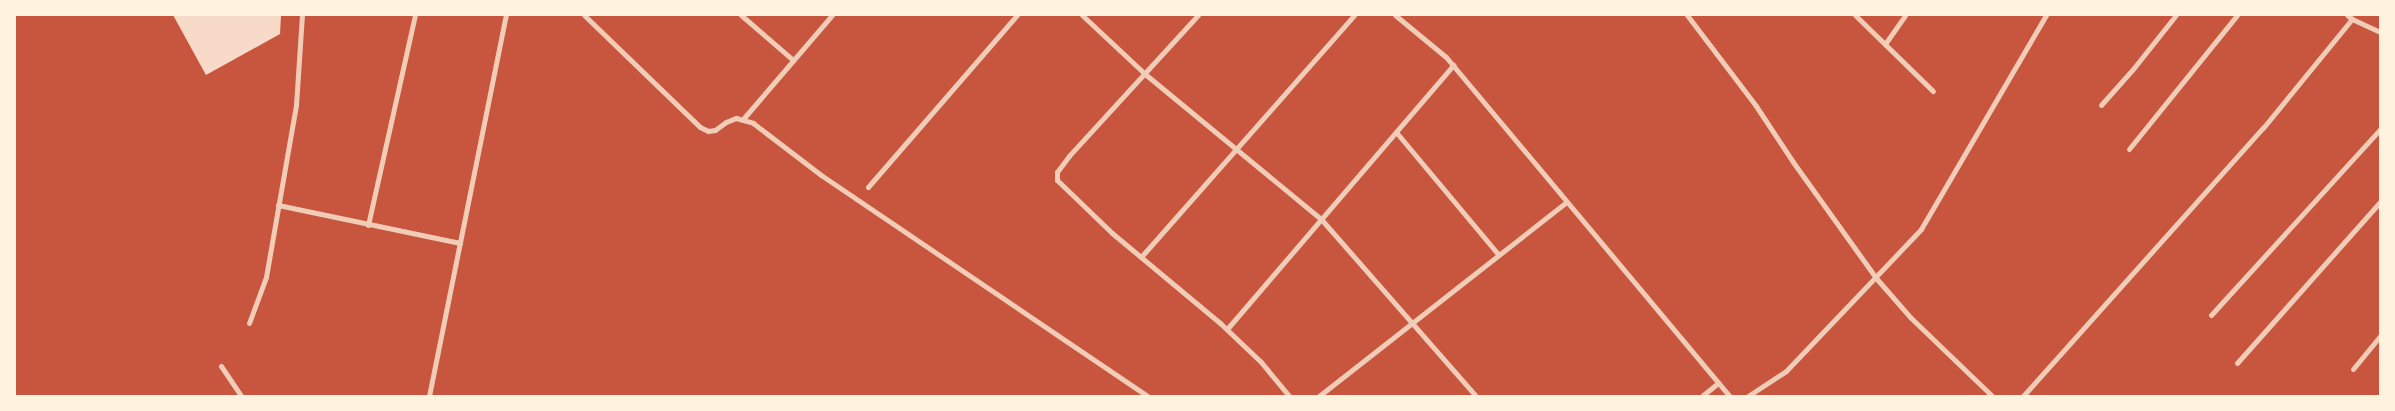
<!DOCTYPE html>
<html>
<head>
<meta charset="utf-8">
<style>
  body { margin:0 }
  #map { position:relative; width:2395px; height:411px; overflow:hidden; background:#c8553d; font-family:"Space Grotesk",sans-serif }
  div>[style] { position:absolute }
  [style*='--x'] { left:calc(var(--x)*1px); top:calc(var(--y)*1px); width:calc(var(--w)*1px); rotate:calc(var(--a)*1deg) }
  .building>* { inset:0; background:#f7dbc8 }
  .minor>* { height:5px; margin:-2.5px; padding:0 2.5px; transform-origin:2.5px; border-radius:2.5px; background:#f1ccb7 }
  span { translate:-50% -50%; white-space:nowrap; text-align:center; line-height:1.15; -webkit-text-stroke:5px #fff3e0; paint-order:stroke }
  .frame { position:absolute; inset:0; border:16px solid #fff3e0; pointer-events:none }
</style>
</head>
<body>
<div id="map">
  <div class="building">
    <div style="clip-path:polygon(173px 15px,281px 15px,280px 34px,206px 75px)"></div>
  </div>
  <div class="minor">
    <div style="--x:584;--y:15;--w:161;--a:44"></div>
    <div style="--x:700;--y:127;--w:9;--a:27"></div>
    <div style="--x:708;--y:131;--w:7;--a:-8"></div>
    <div style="--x:715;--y:130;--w:14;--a:-36"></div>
    <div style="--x:726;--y:122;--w:11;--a:-22"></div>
    <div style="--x:736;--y:118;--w:18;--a:16"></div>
    <div style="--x:753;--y:123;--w:86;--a:37.4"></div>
    <div style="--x:821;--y:175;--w:394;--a:34.1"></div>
    <div style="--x:741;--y:15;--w:69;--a:40.9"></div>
    <div style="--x:1082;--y:15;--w:86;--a:43.1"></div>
    <div style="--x:1145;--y:74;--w:228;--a:39.5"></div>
    <div style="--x:1321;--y:219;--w:235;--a:48.8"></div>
    <div style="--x:1198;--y:15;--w:191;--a:132.5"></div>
    <div style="--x:1069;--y:156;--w:20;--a:127"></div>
    <div style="--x:1057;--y:172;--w:8;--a:90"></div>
    <div style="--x:1057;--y:180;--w:76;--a:43.9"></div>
    <div style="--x:1112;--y:233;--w:141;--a:39.8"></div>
    <div style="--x:1220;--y:323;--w:57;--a:43.6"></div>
    <div style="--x:1261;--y:362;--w:44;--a:50.5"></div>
    <div style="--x:1395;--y:15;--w:66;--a:39.5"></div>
    <div style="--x:1446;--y:57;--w:442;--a:50.1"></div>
    <div style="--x:1687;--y:15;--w:114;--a:52.8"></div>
    <div style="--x:1756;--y:106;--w:67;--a:56.5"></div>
    <div style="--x:1793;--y:162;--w:143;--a:54.4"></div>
    <div style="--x:1876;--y:278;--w:52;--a:48.9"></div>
    <div style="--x:1910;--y:317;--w:114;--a:43.9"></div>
    <div style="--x:1855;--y:15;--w:109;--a:44.3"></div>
    <div style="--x:2352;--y:19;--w:31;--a:25"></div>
    <div style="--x:1885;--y:44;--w:35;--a:-55"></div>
    <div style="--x:2101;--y:105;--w:48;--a:-48.4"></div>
    <div style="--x:2133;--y:69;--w:69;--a:-51.5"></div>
    <div style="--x:743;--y:119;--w:137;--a:-49.4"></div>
    <div style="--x:1396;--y:132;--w:160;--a:50.1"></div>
    <div style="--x:2129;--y:149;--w:172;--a:-51.1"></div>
    <div style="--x:868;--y:187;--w:228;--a:-49.1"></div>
    <div style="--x:278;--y:205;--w:186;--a:11.8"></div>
    <div style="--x:368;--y:225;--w:215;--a:-77.4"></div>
    <div style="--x:1141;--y:257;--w:322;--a:-48.6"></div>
    <div style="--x:2211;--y:315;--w:251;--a:-47.7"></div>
    <div style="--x:249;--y:323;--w:49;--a:-69.7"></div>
    <div style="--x:266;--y:277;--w:175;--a:-80.1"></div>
    <div style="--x:296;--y:105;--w:90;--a:-86.2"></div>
    <div style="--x:1227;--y:329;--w:348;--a:-49.4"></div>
    <div style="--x:2237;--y:363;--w:215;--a:-48.4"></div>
    <div style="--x:221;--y:366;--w:36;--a:56"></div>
    <div style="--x:2353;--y:369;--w:43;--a:-50.7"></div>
    <div style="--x:429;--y:396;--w:389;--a:-78.6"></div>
    <div style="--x:1319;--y:396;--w:314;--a:-38.1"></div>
    <div style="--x:1702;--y:396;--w:21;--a:-39"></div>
    <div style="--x:1748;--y:396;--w:45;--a:-33.3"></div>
    <div style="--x:1786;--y:371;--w:196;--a:-46.4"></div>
    <div style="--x:1921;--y:229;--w:248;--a:-59.7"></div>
    <div style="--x:2023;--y:396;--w:360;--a:-48.2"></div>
    <div style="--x:2263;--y:128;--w:141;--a:-50.8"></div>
    <div style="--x:2352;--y:19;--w:6;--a:-141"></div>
  </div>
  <div class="frame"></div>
</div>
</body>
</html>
